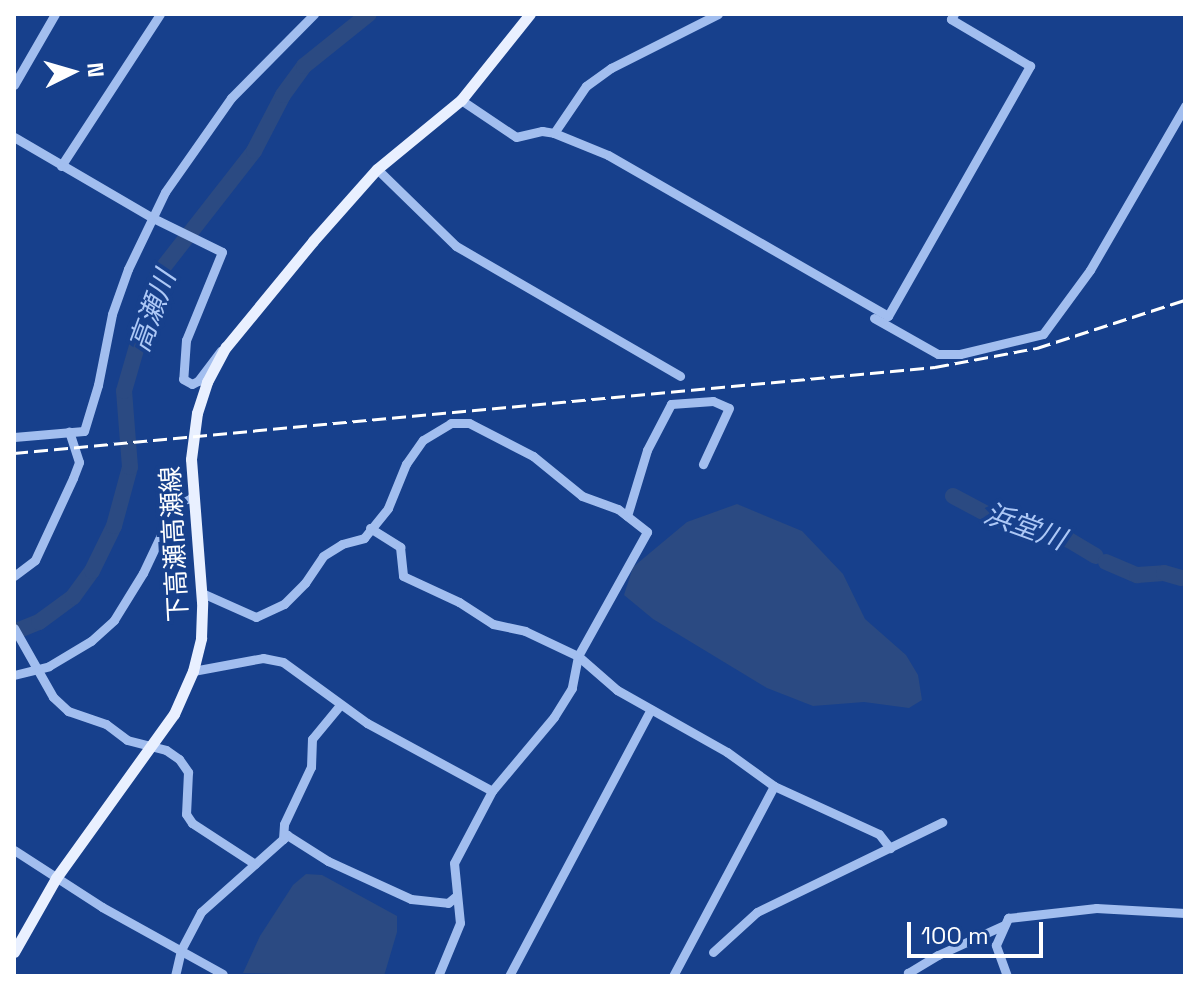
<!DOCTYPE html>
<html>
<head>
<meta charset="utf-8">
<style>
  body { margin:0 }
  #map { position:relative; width:1199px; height:990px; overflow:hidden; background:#17408c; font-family:"Space Grotesk","Noto Sans JP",sans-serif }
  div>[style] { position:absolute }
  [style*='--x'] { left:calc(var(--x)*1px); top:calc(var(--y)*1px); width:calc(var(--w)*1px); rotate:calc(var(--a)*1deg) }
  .water>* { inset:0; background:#2b4a82 }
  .river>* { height:16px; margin:-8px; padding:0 8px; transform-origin:8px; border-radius:8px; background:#2b4a82 }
  .minor>* { height:9px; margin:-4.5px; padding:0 4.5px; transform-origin:4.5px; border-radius:4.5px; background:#a2beef }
  .major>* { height:11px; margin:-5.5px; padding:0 5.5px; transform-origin:5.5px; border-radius:5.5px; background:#e9f0ff }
  .rail>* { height:3px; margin-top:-1.5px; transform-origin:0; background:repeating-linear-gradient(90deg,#fff 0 14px,transparent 0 20px) }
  span { translate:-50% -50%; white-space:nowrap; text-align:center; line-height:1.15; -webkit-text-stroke:8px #17408c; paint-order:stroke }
  .street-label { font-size:26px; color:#fff }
  .water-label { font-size:28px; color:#adc8f6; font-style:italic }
  .frame { position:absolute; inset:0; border:16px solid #fff; pointer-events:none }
  .north { position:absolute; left:32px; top:32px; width:80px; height:80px; -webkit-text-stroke:6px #17408c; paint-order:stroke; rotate:85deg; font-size:22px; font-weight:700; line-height:32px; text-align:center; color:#fff }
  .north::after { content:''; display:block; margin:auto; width:28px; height:36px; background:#fff; clip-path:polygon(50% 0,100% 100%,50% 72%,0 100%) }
  .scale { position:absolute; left:907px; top:922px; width:136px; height:36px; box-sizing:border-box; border:4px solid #fff; border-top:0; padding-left:10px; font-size:24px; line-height:28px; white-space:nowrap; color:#fff; -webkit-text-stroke:6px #17408c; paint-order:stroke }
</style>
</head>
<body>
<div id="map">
  <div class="water">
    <div style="clip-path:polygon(737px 504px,802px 531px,843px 574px,865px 619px,906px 655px,918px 675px,922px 700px,909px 708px,864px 702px,813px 706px,767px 688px,653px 619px,624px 595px,633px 567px,687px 522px)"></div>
    <div style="clip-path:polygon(306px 874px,322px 875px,397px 916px,397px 932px,384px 976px,243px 973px,260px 936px,293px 885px)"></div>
  </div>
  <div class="river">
    <div style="--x:953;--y:496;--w:51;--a:28.1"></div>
    <div style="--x:998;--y:520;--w:74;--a:15.7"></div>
    <div style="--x:1069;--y:540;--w:31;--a:31"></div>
    <div style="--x:1106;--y:562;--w:34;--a:23"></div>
    <div style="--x:1137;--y:575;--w:27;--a:-4"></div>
    <div style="--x:1164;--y:573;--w:18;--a:16"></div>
    <div style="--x:14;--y:632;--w:27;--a:-22"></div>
    <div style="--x:39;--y:622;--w:42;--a:-36.3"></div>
    <div style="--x:73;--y:597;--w:32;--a:-54"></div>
    <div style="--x:92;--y:571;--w:50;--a:-63.9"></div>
    <div style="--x:114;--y:526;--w:61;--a:-74.8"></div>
    <div style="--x:130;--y:467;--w:76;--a:-94.5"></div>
    <div style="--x:124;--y:391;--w:122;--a:-73.8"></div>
    <div style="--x:158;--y:274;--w:156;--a:-52"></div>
    <div style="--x:254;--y:151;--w:63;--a:-62.6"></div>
    <div style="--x:283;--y:95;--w:36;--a:-54"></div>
    <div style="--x:304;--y:66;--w:83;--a:-38.7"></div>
  </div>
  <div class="minor">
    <div style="--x:14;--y:85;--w:82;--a:-60"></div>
    <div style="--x:461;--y:100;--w:66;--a:33.9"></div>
    <div style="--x:516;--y:137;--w:27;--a:-13"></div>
    <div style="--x:542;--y:131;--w:12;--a:9"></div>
    <div style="--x:554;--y:133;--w:58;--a:22.2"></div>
    <div style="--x:608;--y:155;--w:323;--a:29.9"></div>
    <div style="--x:888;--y:316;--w:288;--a:-60.4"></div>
    <div style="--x:1030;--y:66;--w:92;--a:-149.3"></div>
    <div style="--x:951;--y:19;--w:6;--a:-59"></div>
    <div style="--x:554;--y:133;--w:57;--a:-55.8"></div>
    <div style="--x:586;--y:86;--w:31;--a:-36"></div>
    <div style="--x:611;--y:68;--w:120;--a:-26.8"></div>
    <div style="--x:14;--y:137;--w:159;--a:30.3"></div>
    <div style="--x:151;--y:217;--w:79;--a:26.2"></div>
    <div style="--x:222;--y:252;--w:95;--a:112.2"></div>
    <div style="--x:186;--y:340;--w:39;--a:94"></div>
    <div style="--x:183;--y:379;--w:10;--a:29"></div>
    <div style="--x:192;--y:384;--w:7;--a:-27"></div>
    <div style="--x:198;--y:381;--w:38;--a:-53"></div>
    <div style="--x:61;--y:166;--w:181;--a:-56.9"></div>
    <div style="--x:377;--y:169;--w:110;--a:44.3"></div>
    <div style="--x:456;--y:246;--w:259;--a:30.1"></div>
    <div style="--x:874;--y:318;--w:73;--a:29.4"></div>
    <div style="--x:938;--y:354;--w:22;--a:0"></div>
    <div style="--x:960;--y:354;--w:85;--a:-13.5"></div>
    <div style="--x:1043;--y:334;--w:79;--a:-53.7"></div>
    <div style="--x:1090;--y:270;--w:190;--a:-59.9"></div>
    <div style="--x:14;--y:437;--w:70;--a:-4.9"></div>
    <div style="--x:84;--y:431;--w:48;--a:-73.1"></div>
    <div style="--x:98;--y:385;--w:72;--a:-78.8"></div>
    <div style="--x:112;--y:314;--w:48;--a:-70.4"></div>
    <div style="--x:128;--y:269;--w:85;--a:-64.3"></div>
    <div style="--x:165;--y:192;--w:115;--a:-54.9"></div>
    <div style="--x:231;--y:98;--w:118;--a:-45.3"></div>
    <div style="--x:627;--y:516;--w:69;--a:-73.1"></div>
    <div style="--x:647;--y:450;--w:52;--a:-62.4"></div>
    <div style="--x:671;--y:404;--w:42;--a:-4.1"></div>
    <div style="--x:713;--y:401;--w:17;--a:24"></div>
    <div style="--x:729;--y:408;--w:62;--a:114.9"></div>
    <div style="--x:370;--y:528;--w:36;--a:32"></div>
    <div style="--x:400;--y:547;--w:29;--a:84"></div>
    <div style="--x:403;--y:576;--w:62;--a:24.9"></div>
    <div style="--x:459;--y:602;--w:40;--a:32.9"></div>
    <div style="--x:493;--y:624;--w:33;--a:12"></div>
    <div style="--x:525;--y:631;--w:59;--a:25.3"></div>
    <div style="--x:578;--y:656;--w:52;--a:41.1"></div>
    <div style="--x:617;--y:690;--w:126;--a:29.4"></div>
    <div style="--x:727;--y:752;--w:58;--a:35.9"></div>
    <div style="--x:774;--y:786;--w:115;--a:24.6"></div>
    <div style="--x:879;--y:834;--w:18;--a:52"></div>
    <div style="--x:14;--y:576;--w:26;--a:-37"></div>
    <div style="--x:35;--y:560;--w:90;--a:-65.1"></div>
    <div style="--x:73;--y:478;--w:17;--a:-69"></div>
    <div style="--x:79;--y:462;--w:32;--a:-108"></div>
    <div style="--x:202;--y:593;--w:59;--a:24"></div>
    <div style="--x:256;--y:617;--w:31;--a:-25"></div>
    <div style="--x:284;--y:604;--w:30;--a:-45"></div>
    <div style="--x:305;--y:583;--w:32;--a:-56"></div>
    <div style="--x:323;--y:556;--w:22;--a:-32"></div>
    <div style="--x:342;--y:544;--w:23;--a:-15"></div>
    <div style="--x:364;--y:538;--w:38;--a:-51"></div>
    <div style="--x:388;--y:508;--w:48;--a:-67.8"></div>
    <div style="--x:406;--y:464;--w:29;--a:-55"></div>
    <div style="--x:423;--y:440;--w:33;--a:-31"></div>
    <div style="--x:451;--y:423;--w:18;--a:0"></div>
    <div style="--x:469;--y:423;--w:72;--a:27.3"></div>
    <div style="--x:533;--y:456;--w:63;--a:39.2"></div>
    <div style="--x:582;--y:496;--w:38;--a:20"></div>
    <div style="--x:618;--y:509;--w:37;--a:38"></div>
    <div style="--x:647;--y:532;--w:142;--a:119.1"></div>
    <div style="--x:578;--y:656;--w:33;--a:101"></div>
    <div style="--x:572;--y:688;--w:34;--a:122"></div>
    <div style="--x:554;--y:717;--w:97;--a:130"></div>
    <div style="--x:492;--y:791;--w:81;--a:117.8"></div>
    <div style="--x:454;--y:863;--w:60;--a:84.3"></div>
    <div style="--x:460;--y:923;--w:57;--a:112.5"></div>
    <div style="--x:14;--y:628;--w:79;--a:60.5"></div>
    <div style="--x:53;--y:697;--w:21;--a:43"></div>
    <div style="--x:68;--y:711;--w:40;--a:18.9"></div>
    <div style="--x:106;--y:724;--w:26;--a:37"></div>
    <div style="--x:127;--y:740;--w:40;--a:14.4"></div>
    <div style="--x:166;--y:750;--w:16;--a:35"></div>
    <div style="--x:179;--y:759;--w:16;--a:55"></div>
    <div style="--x:188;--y:772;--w:42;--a:92.7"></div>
    <div style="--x:186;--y:814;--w:11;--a:56"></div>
    <div style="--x:192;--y:823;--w:75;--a:33.1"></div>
    <div style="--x:193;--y:671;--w:71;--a:-10.5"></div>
    <div style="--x:263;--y:658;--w:20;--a:11"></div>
    <div style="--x:283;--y:662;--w:104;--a:36"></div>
    <div style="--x:367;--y:723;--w:142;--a:28.5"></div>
    <div style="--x:14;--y:675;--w:36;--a:-14"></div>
    <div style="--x:49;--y:666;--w:49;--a:-30.8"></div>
    <div style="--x:91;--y:641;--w:31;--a:-42"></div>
    <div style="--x:114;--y:620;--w:55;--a:-58.3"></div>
    <div style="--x:143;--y:573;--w:80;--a:-64.7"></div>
    <div style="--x:177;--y:501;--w:15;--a:-11"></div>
    <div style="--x:283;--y:839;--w:6;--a:-45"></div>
    <div style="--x:287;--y:835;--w:49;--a:32.4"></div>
    <div style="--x:328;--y:861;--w:91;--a:24.6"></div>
    <div style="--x:411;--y:899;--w:37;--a:6"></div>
    <div style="--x:448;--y:903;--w:11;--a:-41"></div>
    <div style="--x:14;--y:850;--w:105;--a:32.9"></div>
    <div style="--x:102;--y:907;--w:138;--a:29"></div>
    <div style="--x:713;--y:952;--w:59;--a:-42.3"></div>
    <div style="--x:757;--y:912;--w:206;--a:-25.9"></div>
    <div style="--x:175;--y:976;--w:27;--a:-77"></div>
    <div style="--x:181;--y:950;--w:43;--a:-62.2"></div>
    <div style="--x:201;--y:912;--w:110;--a:-41.7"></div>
    <div style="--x:283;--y:839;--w:15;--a:-86"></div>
    <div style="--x:284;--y:824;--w:63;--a:-64.7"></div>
    <div style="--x:311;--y:767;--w:28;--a:-88"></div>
    <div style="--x:312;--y:739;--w:44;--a:-50.5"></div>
    <div style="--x:509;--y:976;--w:302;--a:-62"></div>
    <div style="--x:673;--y:976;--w:215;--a:-62"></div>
    <div style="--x:910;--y:976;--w:4;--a:-124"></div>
    <div style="--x:908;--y:973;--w:35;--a:-31"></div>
    <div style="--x:938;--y:955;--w:72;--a:-24.4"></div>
    <div style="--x:1007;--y:976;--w:33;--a:-110"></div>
    <div style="--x:996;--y:945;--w:30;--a:-66"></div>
    <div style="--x:1008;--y:918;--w:89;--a:-6.5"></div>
    <div style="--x:1096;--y:908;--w:89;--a:3.2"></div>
  </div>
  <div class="major">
    <div style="--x:14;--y:952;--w:85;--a:-60.4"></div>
    <div style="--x:56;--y:878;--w:202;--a:-54.3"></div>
    <div style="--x:174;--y:714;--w:47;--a:-66.2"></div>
    <div style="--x:193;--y:671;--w:34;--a:-76"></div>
    <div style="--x:201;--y:638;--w:36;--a:-88"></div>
    <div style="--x:202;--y:602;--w:143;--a:-94.4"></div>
    <div style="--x:191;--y:459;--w:46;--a:-82.6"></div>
    <div style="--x:197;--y:413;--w:33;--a:-72"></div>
    <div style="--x:207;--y:382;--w:40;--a:-62"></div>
    <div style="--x:226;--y:347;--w:137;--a:-50.6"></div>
    <div style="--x:313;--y:241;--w:96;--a:-48.4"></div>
    <div style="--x:377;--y:169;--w:109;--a:-39.4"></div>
    <div style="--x:461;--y:100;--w:110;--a:-51.3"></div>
  </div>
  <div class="rail">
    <div style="--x:14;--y:453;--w:925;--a:-5.33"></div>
    <div style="--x:935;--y:367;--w:104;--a:-10.6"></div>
    <div style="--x:1037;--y:348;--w:156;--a:-18"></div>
  </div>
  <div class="street-label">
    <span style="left:175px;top:544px;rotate:-93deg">下高瀬高瀬線</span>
  </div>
  <div class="water-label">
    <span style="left:152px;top:311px;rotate:-70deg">高瀬川</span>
    <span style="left:1025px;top:526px;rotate:20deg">浜堂川</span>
  </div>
  <div class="frame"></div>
  <div class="north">N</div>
  <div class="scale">100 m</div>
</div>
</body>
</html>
